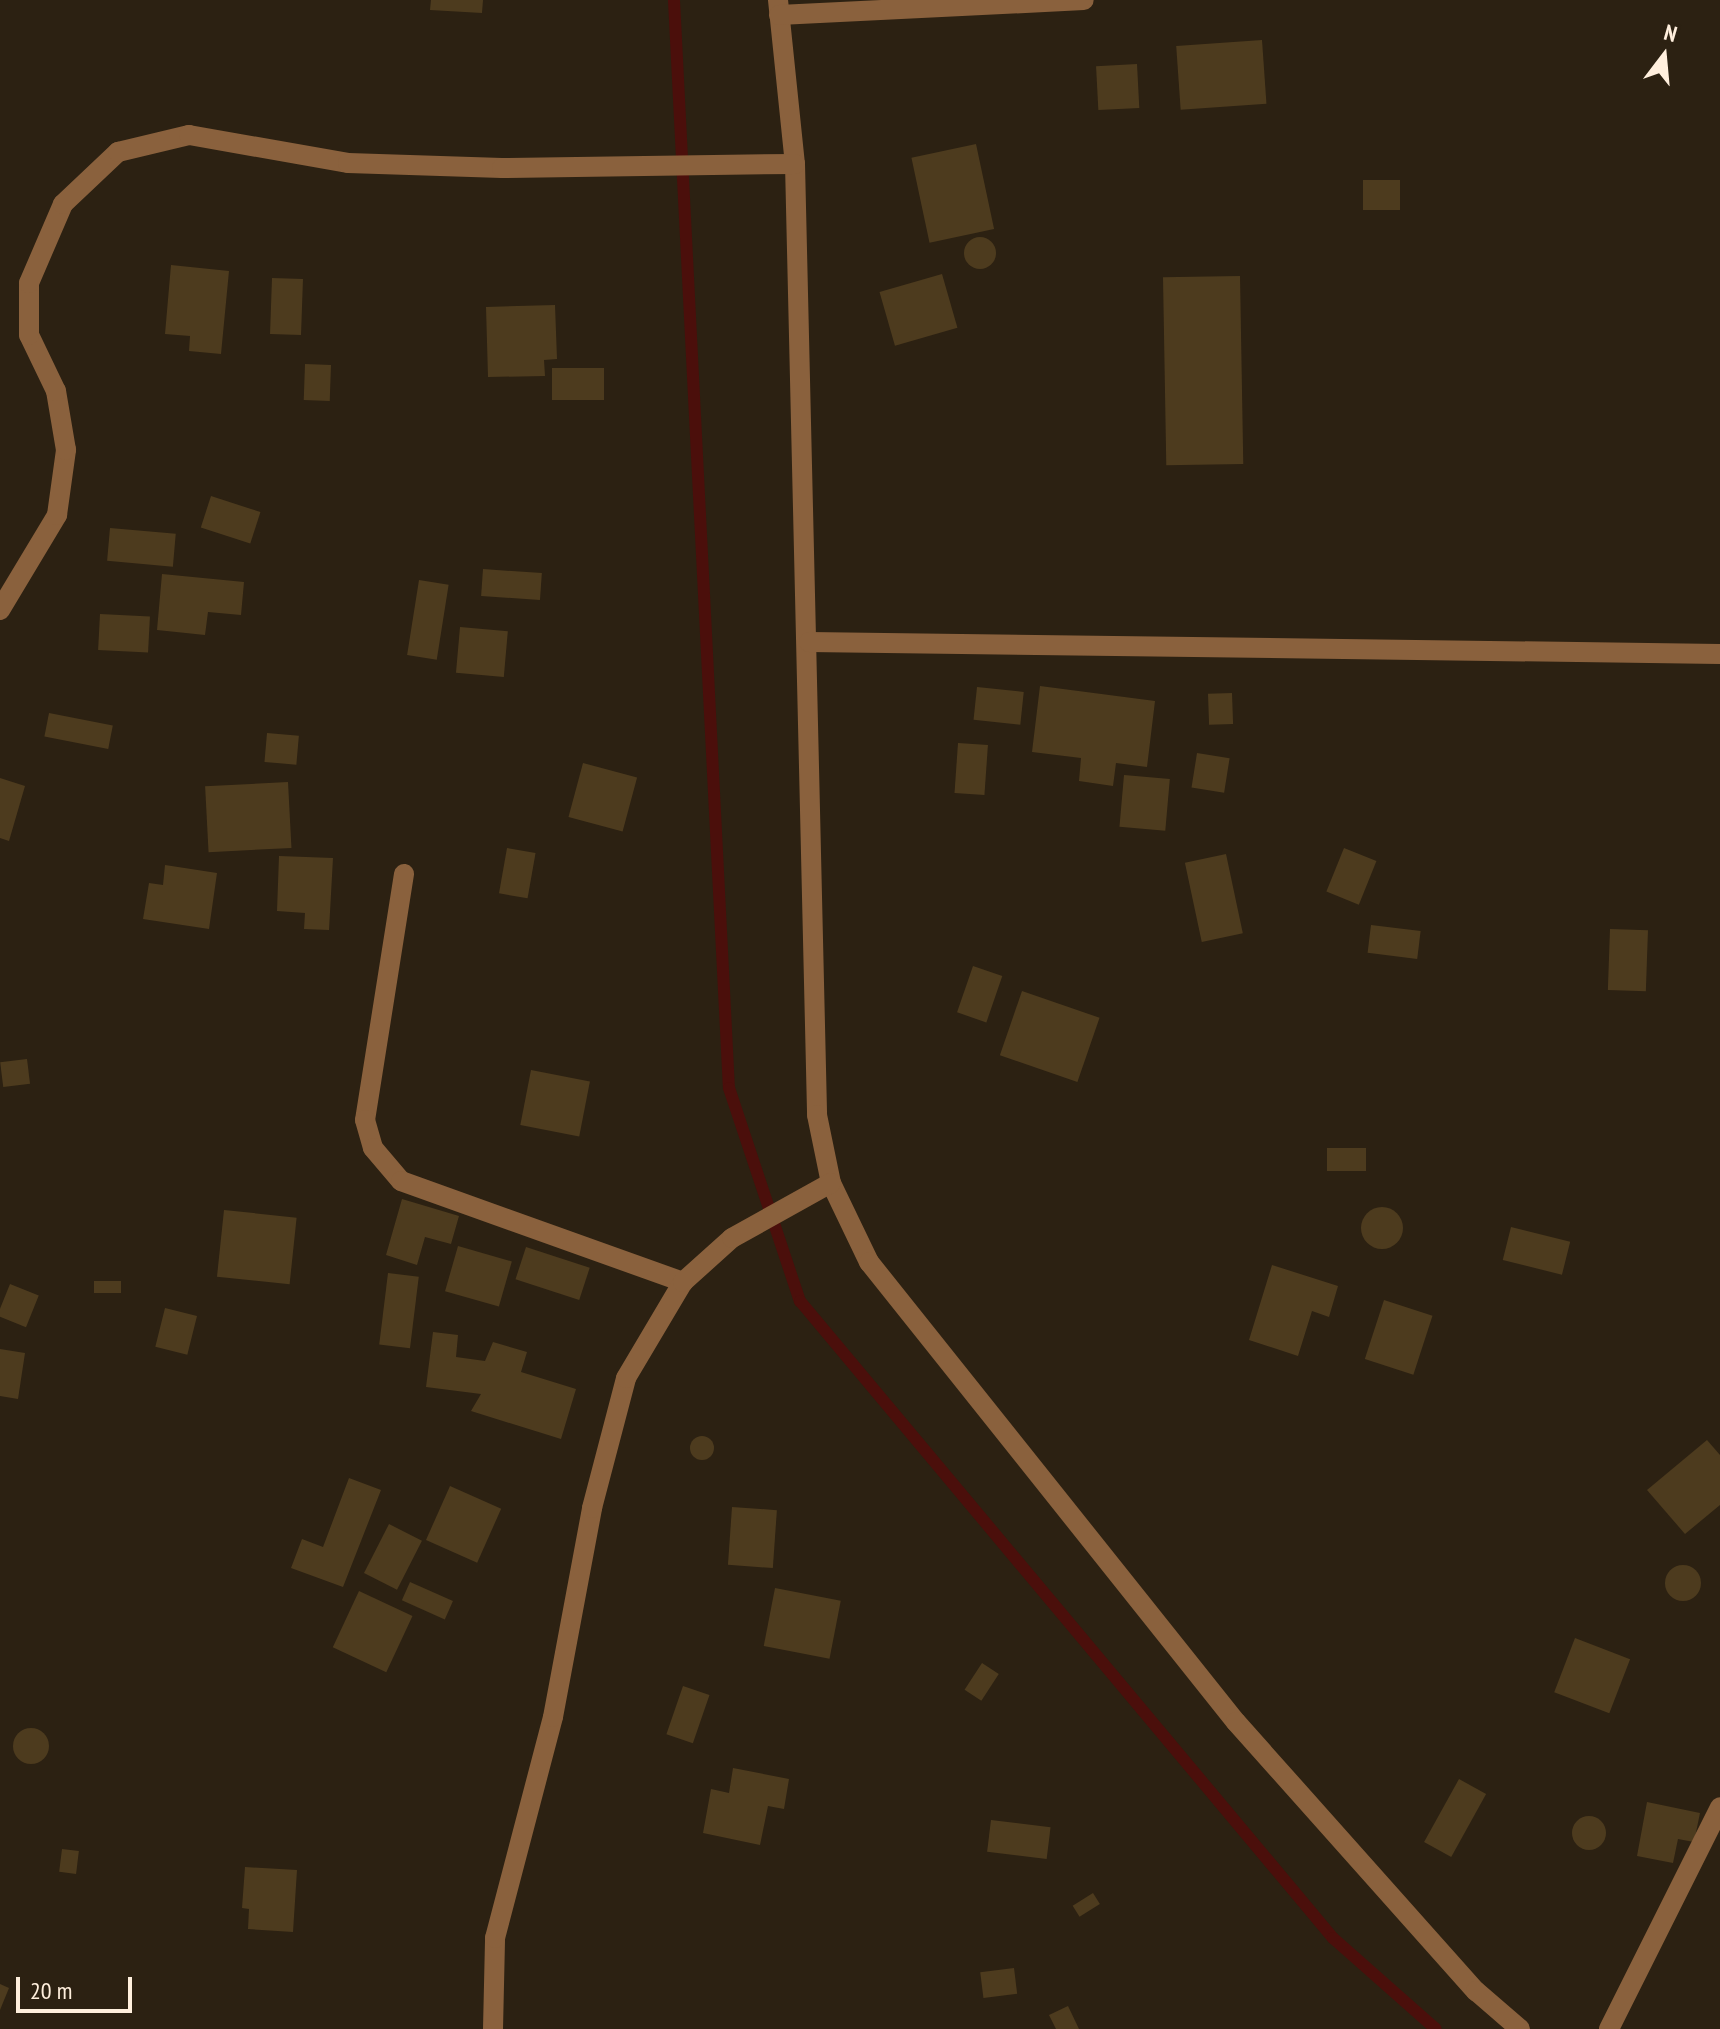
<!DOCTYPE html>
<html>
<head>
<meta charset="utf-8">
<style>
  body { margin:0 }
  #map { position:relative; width:1720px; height:2029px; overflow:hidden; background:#2c2112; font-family:"PT Sans Narrow",sans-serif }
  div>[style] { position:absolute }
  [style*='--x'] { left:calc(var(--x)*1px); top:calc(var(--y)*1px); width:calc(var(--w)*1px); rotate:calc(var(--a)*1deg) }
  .stream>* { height:12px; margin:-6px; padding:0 6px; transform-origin:6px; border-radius:6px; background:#4b0f0b }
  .building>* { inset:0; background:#4d3b1e; transform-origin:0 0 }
  .round { border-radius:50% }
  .minor>* { height:20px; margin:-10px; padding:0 10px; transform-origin:10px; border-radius:10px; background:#8a613d }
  span { translate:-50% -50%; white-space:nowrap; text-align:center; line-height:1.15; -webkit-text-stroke:6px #2c2112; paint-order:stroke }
  .north { position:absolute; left:1624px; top:16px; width:80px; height:80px; -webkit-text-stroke:6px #2c2112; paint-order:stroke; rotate:16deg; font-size:22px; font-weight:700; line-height:32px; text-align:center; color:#ffefdd }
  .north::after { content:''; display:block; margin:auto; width:28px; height:36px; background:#ffefdd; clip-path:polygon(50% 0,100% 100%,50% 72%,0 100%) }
  .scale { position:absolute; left:16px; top:1977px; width:116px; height:36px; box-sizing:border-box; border:4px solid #ffefdd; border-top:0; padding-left:10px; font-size:24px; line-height:28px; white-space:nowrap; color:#ffefdd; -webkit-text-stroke:6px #2c2112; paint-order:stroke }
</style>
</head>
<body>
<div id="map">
  <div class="stream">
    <div style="--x:674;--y:0;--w:1089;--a:87.11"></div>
    <div style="--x:729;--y:1088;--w:225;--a:71.6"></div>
    <div style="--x:800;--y:1301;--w:831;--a:50.08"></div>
    <div style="--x:1333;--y:1938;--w:137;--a:41.5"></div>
  </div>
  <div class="building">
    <div style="clip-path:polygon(431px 0,483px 0,482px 13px,430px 10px)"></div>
    <div style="left:1262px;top:40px;width:64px;height:86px;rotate:86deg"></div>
    <div style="left:1137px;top:64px;width:44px;height:41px;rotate:87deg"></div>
    <div style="left:976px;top:144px;width:87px;height:66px;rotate:78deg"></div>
    <div style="left:1400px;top:180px;width:30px;height:37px;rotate:90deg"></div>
    <div class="round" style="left:964px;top:237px;width:32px;height:32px"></div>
    <div style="clip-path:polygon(171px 265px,229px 271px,221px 354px,189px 351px,190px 336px,165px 334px)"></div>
    <div style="left:942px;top:274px;width:56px;height:65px;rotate:74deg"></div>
    <div style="left:1240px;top:276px;width:188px;height:77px;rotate:89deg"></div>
    <div style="left:272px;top:278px;width:31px;height:56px;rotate:2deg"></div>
    <div style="clip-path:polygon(555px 305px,557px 359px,544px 360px,545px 376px,488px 377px,486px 307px)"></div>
    <div style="left:305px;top:364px;width:26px;height:36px;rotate:2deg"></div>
    <div style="left:552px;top:368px;width:52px;height:32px"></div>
    <div style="left:211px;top:496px;width:52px;height:33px;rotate:18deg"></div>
    <div style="left:110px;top:528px;width:66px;height:33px;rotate:5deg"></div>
    <div style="left:483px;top:569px;width:59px;height:27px;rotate:4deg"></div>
    <div style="clip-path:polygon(162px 574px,244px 582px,241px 615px,208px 612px,205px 635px,157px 630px)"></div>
    <div style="left:419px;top:580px;width:30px;height:76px;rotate:9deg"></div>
    <div style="left:100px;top:614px;width:50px;height:36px;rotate:3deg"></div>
    <div style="left:460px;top:627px;width:48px;height:46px;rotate:5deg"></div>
    <div style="clip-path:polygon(1040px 686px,1155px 701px,1147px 767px,1116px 763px,1113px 786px,1079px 781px,1081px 758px,1032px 752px)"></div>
    <div style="left:977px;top:687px;width:47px;height:33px;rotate:6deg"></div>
    <div style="left:1232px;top:693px;width:31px;height:24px;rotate:88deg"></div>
    <div style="left:49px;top:713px;width:65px;height:24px;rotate:11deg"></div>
    <div style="left:267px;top:733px;width:32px;height:29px;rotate:5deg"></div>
    <div style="left:958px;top:743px;width:30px;height:50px;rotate:4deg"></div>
    <div style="left:1197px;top:753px;width:33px;height:35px;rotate:9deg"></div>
    <div style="left:583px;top:763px;width:56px;height:56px;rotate:15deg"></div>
    <div style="left:1124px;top:775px;width:46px;height:52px;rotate:5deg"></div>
    <div style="clip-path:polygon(0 778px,25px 786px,9px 841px,0 838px)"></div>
    <div style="left:288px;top:782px;width:66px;height:83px;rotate:87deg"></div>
    <div style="left:507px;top:848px;width:29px;height:46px;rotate:10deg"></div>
    <div style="left:1344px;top:848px;width:35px;height:47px;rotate:22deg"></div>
    <div style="left:1226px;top:854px;width:81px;height:42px;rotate:78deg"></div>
    <div style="clip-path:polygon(279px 856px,333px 858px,329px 930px,304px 929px,305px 913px,277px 911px)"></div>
    <div style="clip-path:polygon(165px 865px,217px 873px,209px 929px,143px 919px,149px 883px,163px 885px)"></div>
    <div style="left:1371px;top:925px;width:50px;height:28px;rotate:7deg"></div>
    <div style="left:1610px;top:929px;width:38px;height:61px;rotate:2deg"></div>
    <div style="left:973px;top:966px;width:31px;height:49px;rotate:19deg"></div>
    <div style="left:1022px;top:991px;width:82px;height:68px;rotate:19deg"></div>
    <div style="left:27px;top:1059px;width:25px;height:27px;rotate:83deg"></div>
    <div style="left:531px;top:1070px;width:60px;height:56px;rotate:11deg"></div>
    <div style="left:1327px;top:1148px;width:39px;height:23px"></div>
    <div style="clip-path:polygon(402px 1199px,459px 1216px,451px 1244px,425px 1237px,417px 1265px,386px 1255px)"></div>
    <div class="round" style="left:1361px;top:1207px;width:42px;height:42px"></div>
    <div style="left:224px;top:1210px;width:73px;height:67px;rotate:6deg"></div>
    <div style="left:1511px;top:1227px;width:61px;height:34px;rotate:14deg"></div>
    <div style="left:458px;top:1246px;width:56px;height:47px;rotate:16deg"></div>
    <div style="left:526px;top:1247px;width:67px;height:34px;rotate:18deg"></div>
    <div style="clip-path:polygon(1272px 1265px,1338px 1286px,1329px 1317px,1312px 1311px,1298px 1356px,1249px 1340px)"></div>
    <div style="left:388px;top:1273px;width:31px;height:72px;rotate:7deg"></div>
    <div style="left:94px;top:1281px;width:27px;height:12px"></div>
    <div style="left:10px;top:1284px;width:31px;height:34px;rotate:22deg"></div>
    <div style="left:1384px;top:1300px;width:51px;height:62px;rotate:18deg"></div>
    <div style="left:165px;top:1308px;width:33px;height:40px;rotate:14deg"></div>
    <div style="clip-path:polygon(433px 1332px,458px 1335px,456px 1357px,485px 1361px,493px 1342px,527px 1352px,521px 1372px,576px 1389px,561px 1439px,471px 1411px,481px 1394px,426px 1387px)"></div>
    <div style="clip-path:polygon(0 1349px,25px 1353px,18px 1399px,0 1396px)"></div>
    <div class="round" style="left:690px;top:1436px;width:24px;height:24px"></div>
    <div style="clip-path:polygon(1707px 1440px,1720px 1455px,1720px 1505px,1685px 1534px,1647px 1490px)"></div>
    <div style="clip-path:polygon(349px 1478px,381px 1490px,343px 1587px,291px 1568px,302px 1539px,323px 1547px)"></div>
    <div style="left:450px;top:1486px;width:56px;height:59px;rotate:24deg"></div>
    <div style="left:732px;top:1507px;width:45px;height:58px;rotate:4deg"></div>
    <div style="left:389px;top:1524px;width:37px;height:55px;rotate:27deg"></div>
    <div class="round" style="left:1665px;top:1565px;width:36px;height:36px"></div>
    <div style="left:410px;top:1582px;width:47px;height:20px;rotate:24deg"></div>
    <div style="left:775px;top:1588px;width:67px;height:59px;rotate:11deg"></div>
    <div style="left:359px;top:1591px;width:59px;height:62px;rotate:25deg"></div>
    <div style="left:1575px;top:1638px;width:59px;height:58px;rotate:21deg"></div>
    <div style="left:982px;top:1663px;width:20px;height:32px;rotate:33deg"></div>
    <div style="left:683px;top:1686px;width:28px;height:51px;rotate:19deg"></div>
    <div class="round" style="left:13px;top:1728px;width:36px;height:36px"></div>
    <div style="clip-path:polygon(733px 1768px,789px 1779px,784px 1809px,768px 1806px,760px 1845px,703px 1833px,711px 1789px,729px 1793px)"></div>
    <div style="left:1459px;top:1779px;width:31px;height:72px;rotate:29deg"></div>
    <div style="clip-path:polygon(1647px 1802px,1700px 1813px,1694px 1842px,1678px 1839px,1673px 1863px,1637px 1856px)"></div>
    <div class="round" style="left:1572px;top:1816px;width:34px;height:34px"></div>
    <div style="left:991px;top:1820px;width:60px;height:32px;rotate:7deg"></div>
    <div style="left:62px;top:1849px;width:17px;height:23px;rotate:7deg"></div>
    <div style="clip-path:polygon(245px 1867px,297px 1870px,293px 1932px,248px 1929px,249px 1909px,242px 1908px)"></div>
    <div style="left:1093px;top:1893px;width:13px;height:24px;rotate:58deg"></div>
    <div style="left:1014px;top:1968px;width:26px;height:34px;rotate:83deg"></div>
    <div style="clip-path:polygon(0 1984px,9px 1988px,0 2010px)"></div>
    <div style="clip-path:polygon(1068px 2006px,1079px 2029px,1056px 2029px,1049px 2015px)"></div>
  </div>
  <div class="minor">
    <div style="--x:778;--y:0;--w:165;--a:84.1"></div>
    <div style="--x:795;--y:164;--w:951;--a:88.67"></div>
    <div style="--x:817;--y:1115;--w:69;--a:78.4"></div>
    <div style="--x:831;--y:1183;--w:88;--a:64.3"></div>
    <div style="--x:869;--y:1262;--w:588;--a:51.42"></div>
    <div style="--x:1236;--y:1722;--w:361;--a:48.3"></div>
    <div style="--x:1476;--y:1991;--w:58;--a:40.8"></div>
    <div style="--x:779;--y:15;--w:305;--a:-2.8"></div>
    <div style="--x:0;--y:610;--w:111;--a:-59"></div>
    <div style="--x:57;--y:515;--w:66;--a:-82.1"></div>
    <div style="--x:66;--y:450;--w:60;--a:-99.6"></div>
    <div style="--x:56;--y:391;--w:62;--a:-115.7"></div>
    <div style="--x:29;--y:335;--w:52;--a:-90"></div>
    <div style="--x:29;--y:283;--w:86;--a:-66.7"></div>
    <div style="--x:63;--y:204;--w:76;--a:-43.4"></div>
    <div style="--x:118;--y:152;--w:73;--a:-13.5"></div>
    <div style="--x:189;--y:135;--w:161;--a:10"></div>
    <div style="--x:348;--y:163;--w:154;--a:1.9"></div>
    <div style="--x:502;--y:168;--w:293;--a:-0.8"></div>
    <div style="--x:809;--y:642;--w:911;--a:0.75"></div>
    <div style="--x:404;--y:874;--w:249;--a:99"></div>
    <div style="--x:365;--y:1120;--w:29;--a:74"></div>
    <div style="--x:373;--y:1148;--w:43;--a:49.7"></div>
    <div style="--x:401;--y:1181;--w:300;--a:19.7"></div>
    <div style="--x:493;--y:2029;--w:91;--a:-88.7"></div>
    <div style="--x:495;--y:1938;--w:228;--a:-75.3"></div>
    <div style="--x:553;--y:1717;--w:213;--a:-79.4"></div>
    <div style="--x:592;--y:1508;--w:134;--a:-75.3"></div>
    <div style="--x:626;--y:1378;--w:112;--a:-59.3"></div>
    <div style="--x:683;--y:1282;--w:66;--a:-41.9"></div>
    <div style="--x:732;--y:1238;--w:113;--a:-29.1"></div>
    <div style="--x:1609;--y:2029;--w:248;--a:-63.4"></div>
  </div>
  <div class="north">N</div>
  <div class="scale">20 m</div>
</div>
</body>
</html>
